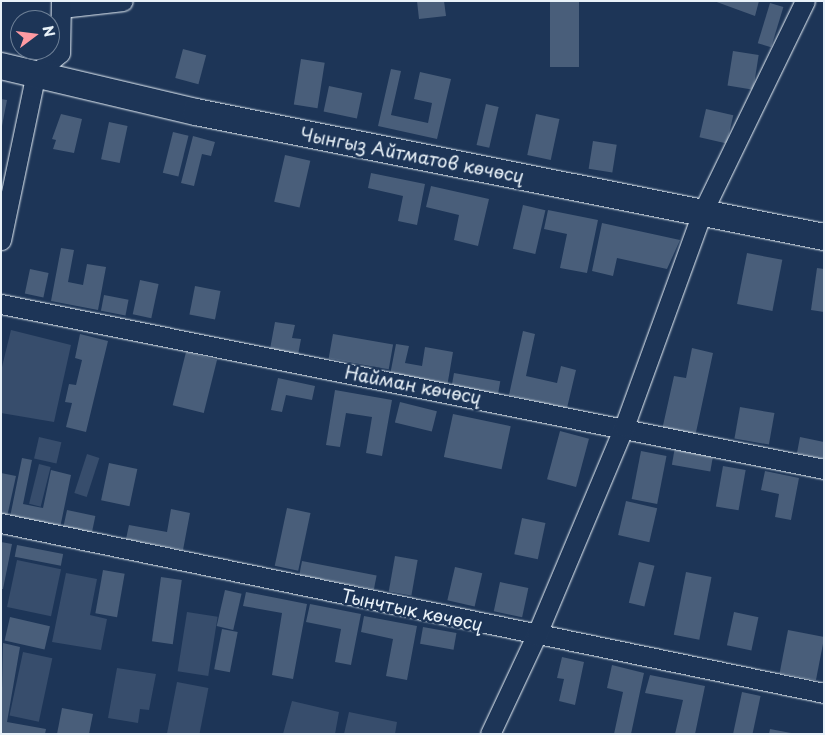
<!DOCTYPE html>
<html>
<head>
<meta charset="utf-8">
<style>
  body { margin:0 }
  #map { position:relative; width:825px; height:735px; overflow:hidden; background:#1d3557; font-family:"Playpen Sans",sans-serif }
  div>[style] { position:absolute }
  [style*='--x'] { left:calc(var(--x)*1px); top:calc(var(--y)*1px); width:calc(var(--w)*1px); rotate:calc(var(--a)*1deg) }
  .green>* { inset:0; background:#374d6c; transform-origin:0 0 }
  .building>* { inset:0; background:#495e7a; transform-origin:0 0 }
  .roads { filter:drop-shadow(0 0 1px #e8f1f8) drop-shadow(0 0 1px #e8f1f8) }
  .minor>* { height:19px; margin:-9.5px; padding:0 9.5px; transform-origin:9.5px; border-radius:9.5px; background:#1d3557 }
  .secondary>* { height:26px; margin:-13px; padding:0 13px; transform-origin:13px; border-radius:13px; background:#1d3557 }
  span { translate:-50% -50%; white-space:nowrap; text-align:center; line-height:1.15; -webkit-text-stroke:5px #1d3557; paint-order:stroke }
  .street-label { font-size:18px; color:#e8f1f8 }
  .frame { position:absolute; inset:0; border:2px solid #e8f1f8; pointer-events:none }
  .north { position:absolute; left:10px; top:10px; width:50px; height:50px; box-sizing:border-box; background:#1d3557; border:1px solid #6e8097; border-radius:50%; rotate:75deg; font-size:14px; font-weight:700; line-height:20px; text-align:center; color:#e8f1f8 }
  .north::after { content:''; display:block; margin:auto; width:18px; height:22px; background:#ff9aa2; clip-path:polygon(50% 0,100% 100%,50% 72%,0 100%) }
</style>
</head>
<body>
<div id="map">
  <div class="green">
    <div style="clip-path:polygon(11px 330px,71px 345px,54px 422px,1px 413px,1px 371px)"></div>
    <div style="left:39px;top:437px;width:23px;height:22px;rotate:13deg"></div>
    <div style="left:87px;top:454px;width:13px;height:41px;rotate:18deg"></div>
    <div style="left:39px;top:464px;width:12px;height:41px;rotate:14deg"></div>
    <div style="left:17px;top:560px;width:45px;height:48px;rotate:12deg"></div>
    <div style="clip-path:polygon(66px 573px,97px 579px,90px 615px,107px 619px,101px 650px,52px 642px)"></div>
    <div style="left:187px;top:612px;width:31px;height:60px;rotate:9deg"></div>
    <div style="left:23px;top:652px;width:30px;height:65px;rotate:12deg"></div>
    <div style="clip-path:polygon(117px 668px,156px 674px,149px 710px,140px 709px,138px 723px,108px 718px)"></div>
    <div style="left:177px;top:682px;width:32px;height:53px;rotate:11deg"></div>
    <div style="clip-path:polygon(292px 701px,339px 712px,335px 734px,283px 734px)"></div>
    <div style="clip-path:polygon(349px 712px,397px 722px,395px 734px,344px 734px)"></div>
  </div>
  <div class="building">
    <div style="clip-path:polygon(417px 1px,444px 1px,446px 16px,419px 19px)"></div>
    <div style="left:550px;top:1px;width:29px;height:66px"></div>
    <div style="clip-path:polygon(714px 1px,759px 1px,755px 16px)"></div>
    <div style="left:770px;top:3px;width:14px;height:42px;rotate:17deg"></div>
    <div style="left:183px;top:49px;width:24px;height:30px;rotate:15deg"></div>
    <div style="left:733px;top:51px;width:26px;height:35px;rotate:9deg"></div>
    <div style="left:301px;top:59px;width:24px;height:46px;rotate:9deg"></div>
    <div style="clip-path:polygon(391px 69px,401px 71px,391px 115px,428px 123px,432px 103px,414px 99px,420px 72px,451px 79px,437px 139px,378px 126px)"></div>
    <div style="left:329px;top:86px;width:34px;height:26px;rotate:12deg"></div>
    <div style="clip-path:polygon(1px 99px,7px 100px,2px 126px,1px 126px)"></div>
    <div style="left:486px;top:104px;width:13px;height:42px;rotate:13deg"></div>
    <div style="left:706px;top:109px;width:28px;height:29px;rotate:13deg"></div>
    <div style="clip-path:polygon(61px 114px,82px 119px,74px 153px,53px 149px,56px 140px,52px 139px)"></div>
    <div style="left:536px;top:114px;width:24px;height:42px;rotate:12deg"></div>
    <div style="left:109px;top:122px;width:19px;height:38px;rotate:12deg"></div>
    <div style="left:173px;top:132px;width:16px;height:42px;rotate:14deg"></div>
    <div style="clip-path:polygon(193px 136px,215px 142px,211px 156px,202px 154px,194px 186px,181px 183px)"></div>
    <div style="left:593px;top:141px;width:24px;height:28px;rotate:9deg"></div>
    <div style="left:285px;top:155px;width:26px;height:48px;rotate:13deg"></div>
    <div style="clip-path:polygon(371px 173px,425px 184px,417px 225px,398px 221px,403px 196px,368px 188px)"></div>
    <div style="clip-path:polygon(431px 186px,489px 199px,478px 246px,454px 240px,459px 215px,426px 207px)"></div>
    <div style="left:523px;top:205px;width:23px;height:45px;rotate:13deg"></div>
    <div style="clip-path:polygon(548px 210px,598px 220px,587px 273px,560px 268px,567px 234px,544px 229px)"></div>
    <div style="clip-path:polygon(602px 223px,680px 240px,667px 269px,617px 258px,613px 276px,592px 271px)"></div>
    <div style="clip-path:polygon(61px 248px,74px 250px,68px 282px,83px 285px,87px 264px,106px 267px,98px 310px,51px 301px)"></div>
    <div style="left:747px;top:253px;width:36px;height:52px;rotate:11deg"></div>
    <div style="clip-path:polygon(817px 268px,824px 269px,824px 312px,811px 310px)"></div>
    <div style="left:30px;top:269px;width:19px;height:25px;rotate:12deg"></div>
    <div style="left:140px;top:280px;width:19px;height:35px;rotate:12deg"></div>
    <div style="left:195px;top:286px;width:26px;height:29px;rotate:11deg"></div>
    <div style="left:104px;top:295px;width:25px;height:16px;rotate:11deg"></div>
    <div style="clip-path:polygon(275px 322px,295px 325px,292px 338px,301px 339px,298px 355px,270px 349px)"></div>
    <div style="clip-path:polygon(523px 331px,535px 334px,526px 376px,557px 383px,561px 366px,576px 370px,567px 408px,509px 395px)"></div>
    <div style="clip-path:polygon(80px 334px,108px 341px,86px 432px,66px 427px,72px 403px,65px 402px,69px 384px,76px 385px,82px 360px,75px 358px)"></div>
    <div style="left:333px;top:334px;width:61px;height:25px;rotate:10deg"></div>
    <div style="clip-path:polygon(396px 344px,409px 346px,405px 363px,422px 366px,425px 347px,453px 352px,447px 387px,390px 375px)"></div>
    <div style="clip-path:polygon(692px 348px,713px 353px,695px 437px,662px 430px,674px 376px,686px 378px)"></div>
    <div style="left:186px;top:352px;width:32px;height:55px;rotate:14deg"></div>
    <div style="left:454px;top:373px;width:47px;height:15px;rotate:10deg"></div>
    <div style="clip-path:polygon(278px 378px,315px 386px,312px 400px,286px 395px,282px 412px,271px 410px)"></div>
    <div style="clip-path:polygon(335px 390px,392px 400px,382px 456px,366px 453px,372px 417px,346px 413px,340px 447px,326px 445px)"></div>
    <div style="left:400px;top:402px;width:38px;height:21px;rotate:14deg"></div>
    <div style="left:740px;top:407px;width:35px;height:32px;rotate:10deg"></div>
    <div style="left:453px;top:414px;width:59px;height:44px;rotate:12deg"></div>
    <div style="left:560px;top:431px;width:30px;height:50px;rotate:15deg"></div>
    <div style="clip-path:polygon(800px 437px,824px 442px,824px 459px,797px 453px)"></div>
    <div style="left:675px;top:447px;width:39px;height:18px;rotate:10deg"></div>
    <div style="left:641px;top:451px;width:26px;height:49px;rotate:11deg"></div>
    <div style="clip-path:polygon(22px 458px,32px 460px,23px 504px,43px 508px,51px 470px,71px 475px,60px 528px,10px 517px)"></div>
    <div style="left:109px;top:463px;width:29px;height:38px;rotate:12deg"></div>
    <div style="left:723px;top:466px;width:23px;height:41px;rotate:10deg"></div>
    <div style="clip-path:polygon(765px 471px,799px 478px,791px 520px,775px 517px,779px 494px,761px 490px)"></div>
    <div style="clip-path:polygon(1px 473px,16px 476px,7px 517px,1px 516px)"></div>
    <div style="left:626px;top:501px;width:32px;height:35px;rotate:13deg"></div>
    <div style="left:287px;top:508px;width:24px;height:59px;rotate:12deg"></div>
    <div style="clip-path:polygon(171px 509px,190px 513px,183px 550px,126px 539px,129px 525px,167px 532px)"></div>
    <div style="left:67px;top:510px;width:29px;height:18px;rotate:12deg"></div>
    <div style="left:522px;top:518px;width:24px;height:37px;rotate:12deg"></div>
    <div style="clip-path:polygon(1px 542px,12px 544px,3px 589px,1px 589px)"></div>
    <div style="left:17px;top:545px;width:47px;height:12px;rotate:11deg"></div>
    <div style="left:395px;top:556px;width:23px;height:36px;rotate:10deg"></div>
    <div style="left:302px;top:561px;width:76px;height:14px;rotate:11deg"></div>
    <div style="left:639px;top:562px;width:16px;height:42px;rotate:14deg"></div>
    <div style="left:455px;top:567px;width:28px;height:34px;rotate:13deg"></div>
    <div style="left:103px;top:570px;width:22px;height:44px;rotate:10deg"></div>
    <div style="left:686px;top:572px;width:26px;height:64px;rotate:11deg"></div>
    <div style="left:161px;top:577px;width:21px;height:65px;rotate:8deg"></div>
    <div style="left:500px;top:582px;width:29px;height:30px;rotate:12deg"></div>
    <div style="left:225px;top:590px;width:17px;height:37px;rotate:13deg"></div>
    <div style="clip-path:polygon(246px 592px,307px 604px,293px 679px,272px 675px,282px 613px,243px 606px)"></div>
    <div style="clip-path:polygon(310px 604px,361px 614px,351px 665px,335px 662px,341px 629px,306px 622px)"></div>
    <div style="left:734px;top:612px;width:25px;height:34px;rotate:12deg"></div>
    <div style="clip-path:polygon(364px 616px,417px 626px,407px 680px,386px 676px,393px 639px,361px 632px)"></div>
    <div style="left:10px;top:617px;width:41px;height:24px;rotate:13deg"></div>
    <div style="left:423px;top:627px;width:34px;height:17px;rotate:10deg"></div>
    <div style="left:222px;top:629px;width:16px;height:41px;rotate:11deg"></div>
    <div style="left:788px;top:630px;width:37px;height:44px;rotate:11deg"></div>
    <div style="clip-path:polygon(3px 643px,20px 647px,7px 722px,46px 729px,45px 734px,1px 734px)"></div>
    <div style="clip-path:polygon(562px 657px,584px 662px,575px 705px,559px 701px,564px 679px,557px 678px)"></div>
    <div style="clip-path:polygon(612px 665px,644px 673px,631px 734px,614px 734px,623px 692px,607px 688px)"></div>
    <div style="clip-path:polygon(650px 675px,705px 686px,695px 734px,675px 734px,683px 700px,645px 693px)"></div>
    <div style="left:742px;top:692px;width:19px;height:43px;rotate:12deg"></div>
    <div style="clip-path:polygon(62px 708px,93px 714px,89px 734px,57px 734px)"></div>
    <div style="clip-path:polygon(770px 729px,791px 733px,791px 734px,769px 734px)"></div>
  </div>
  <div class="roads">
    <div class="minor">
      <div style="--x:62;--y:8;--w:61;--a:-6.5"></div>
      <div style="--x:1;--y:240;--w:171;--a:-78.2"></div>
      <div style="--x:36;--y:73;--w:31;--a:-40"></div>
      <div style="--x:60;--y:53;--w:52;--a:-88.9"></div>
      <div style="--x:1;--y:304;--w:839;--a:11.34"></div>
      <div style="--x:1;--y:523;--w:840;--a:11.67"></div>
      <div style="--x:490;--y:734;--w:108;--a:-64.9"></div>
      <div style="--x:536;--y:636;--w:227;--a:-67.2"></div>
      <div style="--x:624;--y:427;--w:228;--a:-70"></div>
      <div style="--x:702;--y:213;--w:236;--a:-64.1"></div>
    </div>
    <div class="secondary">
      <div style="--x:1;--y:66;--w:200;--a:13.3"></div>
      <div style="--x:196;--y:112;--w:640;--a:11.26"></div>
    </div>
  </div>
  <div class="street-label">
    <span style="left:412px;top:155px;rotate:11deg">Чынгыз Айтматов көчөсү</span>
    <span style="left:413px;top:385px;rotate:11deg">Найман көчөсү</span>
    <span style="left:412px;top:610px;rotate:12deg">Тынчтык көчөсү</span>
  </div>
  <div class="frame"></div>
  <div class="north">N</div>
</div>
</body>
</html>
